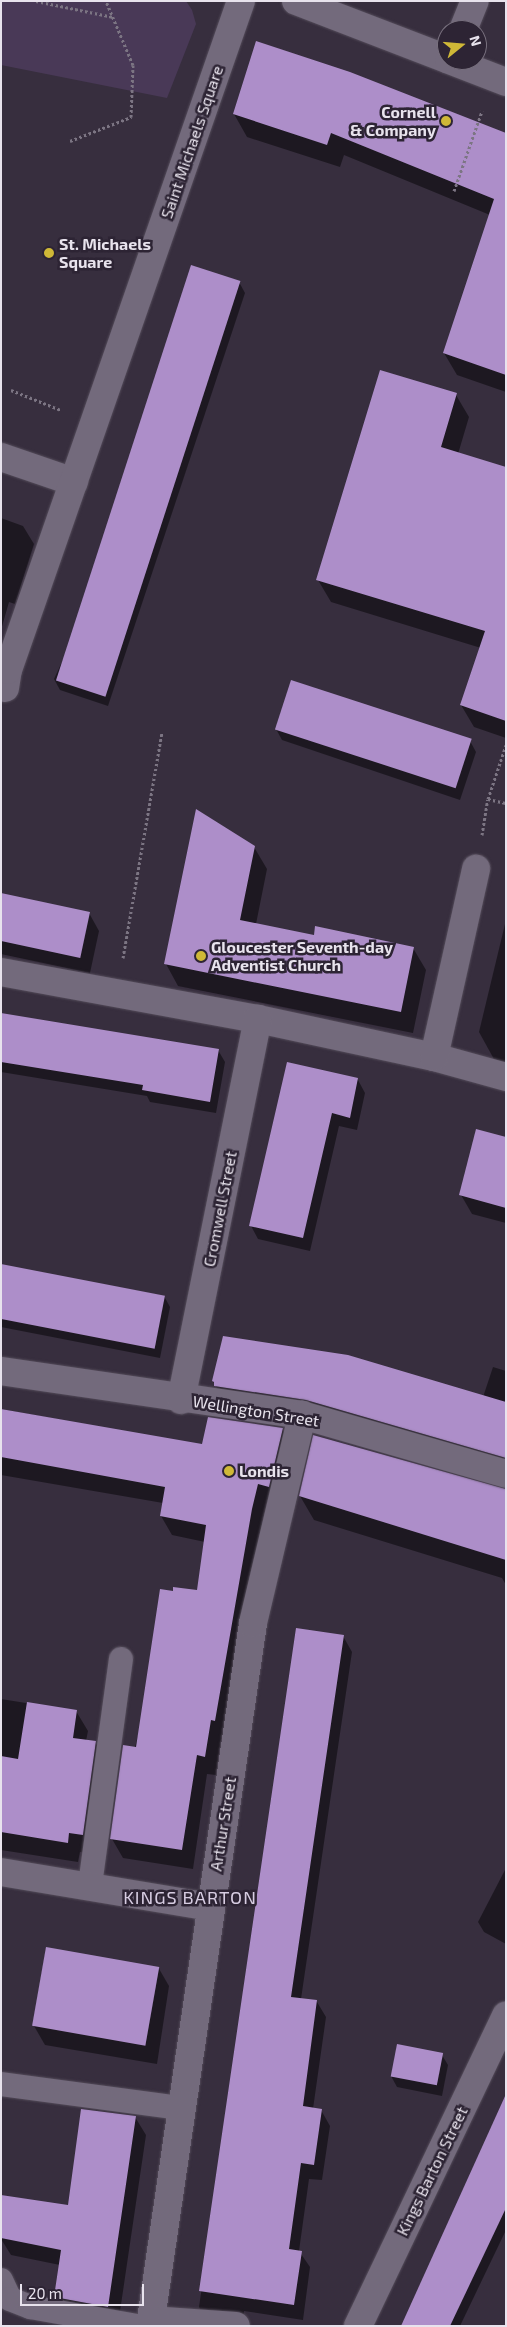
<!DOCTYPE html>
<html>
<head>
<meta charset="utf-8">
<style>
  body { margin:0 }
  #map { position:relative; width:507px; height:2327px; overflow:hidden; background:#372e3e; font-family:"Exo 2",sans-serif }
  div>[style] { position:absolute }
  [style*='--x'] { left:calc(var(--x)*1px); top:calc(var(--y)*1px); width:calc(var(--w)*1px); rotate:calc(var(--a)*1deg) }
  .green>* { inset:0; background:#493957 }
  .shadow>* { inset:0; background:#0007 }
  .building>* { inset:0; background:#ad8ec9; transform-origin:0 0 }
  .path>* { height:3px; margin-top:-1.5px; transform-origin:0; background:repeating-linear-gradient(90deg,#7c7583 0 2.5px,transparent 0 5px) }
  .roads { filter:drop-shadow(0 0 1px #534b59) drop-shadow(0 0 1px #534b59) }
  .lane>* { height:24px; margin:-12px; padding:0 12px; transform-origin:12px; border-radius:12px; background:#736a7c }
  .street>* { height:28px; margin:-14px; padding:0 14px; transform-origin:14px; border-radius:14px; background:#736a7c }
  .dots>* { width:14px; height:14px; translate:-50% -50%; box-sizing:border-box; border:2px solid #2d2434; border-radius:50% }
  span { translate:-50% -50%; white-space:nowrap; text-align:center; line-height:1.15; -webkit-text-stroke:5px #2d2434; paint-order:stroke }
  .poi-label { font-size:16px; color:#e8e3ed; font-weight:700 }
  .right { translate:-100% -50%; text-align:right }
  .left { translate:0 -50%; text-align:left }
  .street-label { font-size:16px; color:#e8e3ed }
  .neighbourhood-label { font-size:18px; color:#d7cde2; letter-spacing:1px }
  .frame { position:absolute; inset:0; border:2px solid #e8e3ed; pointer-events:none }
  .north { position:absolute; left:437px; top:20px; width:50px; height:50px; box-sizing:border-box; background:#2d2434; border:1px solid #78707e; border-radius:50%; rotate:73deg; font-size:14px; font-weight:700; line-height:20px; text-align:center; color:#e8e3ed }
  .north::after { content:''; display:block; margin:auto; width:18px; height:22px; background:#cfb837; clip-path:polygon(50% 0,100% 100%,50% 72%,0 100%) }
  .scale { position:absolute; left:20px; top:2284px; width:124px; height:22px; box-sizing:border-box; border:2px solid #e8e3ed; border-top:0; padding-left:6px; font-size:15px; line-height:18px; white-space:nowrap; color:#e8e3ed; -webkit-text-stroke:4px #2d2434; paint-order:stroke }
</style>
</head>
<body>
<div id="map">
  <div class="green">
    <div style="clip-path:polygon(1px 1px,186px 1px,192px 10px,196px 24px,167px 98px,1px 65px)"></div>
  </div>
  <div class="shadow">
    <div style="clip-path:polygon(234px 114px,506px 134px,506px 392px,457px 375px,444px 353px,490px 215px,344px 155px,340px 167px,247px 137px)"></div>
    <div style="clip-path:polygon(239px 282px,245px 293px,108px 706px,60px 690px,54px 679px)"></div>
    <div style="clip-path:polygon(456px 395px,469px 417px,458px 454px,506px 468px,506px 738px,474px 727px,461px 705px,481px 648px,331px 602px,318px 580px)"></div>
    <div style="clip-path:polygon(1px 518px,23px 526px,34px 544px,15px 604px,9px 602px,1px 630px)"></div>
    <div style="clip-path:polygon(276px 729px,470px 741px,476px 752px,460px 800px,282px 740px)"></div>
    <div style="clip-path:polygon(254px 847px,267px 869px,256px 924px,315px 937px,413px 948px,426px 970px,413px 1033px,178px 986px,166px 964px)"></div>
    <div style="clip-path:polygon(1px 894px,89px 913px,99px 931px,90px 973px,1px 954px)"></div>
    <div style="clip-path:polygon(505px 924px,506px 925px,506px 1063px,495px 1061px,479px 1032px)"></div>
    <div style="clip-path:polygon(1px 1015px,218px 1050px,225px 1062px,216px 1113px,150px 1102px,147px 1096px,1px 1072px)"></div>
    <div style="clip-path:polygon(288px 1063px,358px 1080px,365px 1093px,357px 1130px,339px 1126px,310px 1251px,258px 1239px,251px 1226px)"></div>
    <div style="clip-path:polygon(506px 1139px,506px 1223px,472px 1214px,461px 1195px)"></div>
    <div style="clip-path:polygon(1px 1265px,164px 1296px,170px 1307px,160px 1358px,1px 1327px)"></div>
    <div style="clip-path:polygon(493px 1367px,506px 1371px,506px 1451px,498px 1475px,229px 1410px,213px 1381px,483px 1397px)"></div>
    <div style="clip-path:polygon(1px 1409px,203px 1446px,282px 1429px,293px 1448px,226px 1740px,221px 1739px,216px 1775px,207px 1774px,193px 1869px,123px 1858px,112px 1839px,174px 1592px,198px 1592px,205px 1542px,172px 1535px,161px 1516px,163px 1503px,1px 1475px)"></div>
    <div style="clip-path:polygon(300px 1496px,506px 1512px,506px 1585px,502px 1578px,314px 1520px)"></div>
    <div style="clip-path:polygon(297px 1630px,343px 1636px,352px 1652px,301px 1999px,317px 2002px,326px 2017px,313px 2109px,321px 2110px,330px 2126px,322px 2180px,309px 2179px,299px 2251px,310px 2267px,303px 2320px,244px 2311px,242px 2325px,208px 2323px,199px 2307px)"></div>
    <div style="clip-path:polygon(1px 1699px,76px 1711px,88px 1731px,86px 1741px,95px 1742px,106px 1762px,94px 1854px,80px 1852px,78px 1862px,1px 1850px)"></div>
    <div style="clip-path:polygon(506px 1868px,506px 1944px,484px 1932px,478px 1922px)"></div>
    <div style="clip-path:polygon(158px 1967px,169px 1986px,157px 2064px,45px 2045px,34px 2026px)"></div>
    <div style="clip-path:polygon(442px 2055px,448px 2065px,442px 2096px,397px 2087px,391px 2076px)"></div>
    <div style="clip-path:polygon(506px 2103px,506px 2230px,460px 2326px,403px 2326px)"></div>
    <div style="clip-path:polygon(135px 2117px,146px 2135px,118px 2325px,65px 2315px,55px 2297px,60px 2265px,11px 2255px,1px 2239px,1px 2231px,69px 2206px)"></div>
  </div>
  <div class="building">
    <div style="clip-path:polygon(256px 41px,350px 72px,506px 133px,506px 375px,443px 353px,494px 199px,331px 133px,327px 145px,233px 114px)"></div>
    <div style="left:191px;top:265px;width:52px;height:437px;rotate:18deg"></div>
    <div style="clip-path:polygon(380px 370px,457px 393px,441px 447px,506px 467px,506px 721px,460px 705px,485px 631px,316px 580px)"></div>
    <div style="left:291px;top:680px;width:190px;height:52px;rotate:18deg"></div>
    <div style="clip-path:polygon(196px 809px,255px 846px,240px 920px,314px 935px,315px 926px,414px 947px,401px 1012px,164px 964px)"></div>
    <div style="left:1px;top:893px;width:91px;height:47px;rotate:12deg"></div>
    <div style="clip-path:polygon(1px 1013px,219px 1049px,210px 1102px,142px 1090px,143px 1085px,1px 1062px)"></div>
    <div style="clip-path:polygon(287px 1062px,358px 1078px,350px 1118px,332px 1113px,303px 1238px,249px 1226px)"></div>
    <div style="clip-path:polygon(476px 1129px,506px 1137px,506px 1208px,459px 1195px)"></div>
    <div style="left:1px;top:1264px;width:167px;height:54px;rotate:11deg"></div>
    <div style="clip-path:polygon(223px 1336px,348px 1355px,506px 1402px,506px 1458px,306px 1400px,214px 1386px,214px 1382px,212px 1381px)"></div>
    <div style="clip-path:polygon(1px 1409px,202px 1444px,208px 1417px,283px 1428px,269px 1487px,258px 1484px,252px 1509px,215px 1721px,211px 1720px,205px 1757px,197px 1755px,182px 1850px,110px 1839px,123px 1745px,136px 1747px,160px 1589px,173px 1591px,173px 1587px,197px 1590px,206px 1525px,160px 1516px,165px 1487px,1px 1457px)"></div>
    <div style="clip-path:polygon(313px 1435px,506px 1489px,506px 1560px,299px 1496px)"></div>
    <div style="clip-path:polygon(296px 1628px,344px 1635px,291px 1997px,317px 2000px,303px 2106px,322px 2109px,314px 2165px,301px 2163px,289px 2249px,302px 2251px,294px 2305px,199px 2291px)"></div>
    <div style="clip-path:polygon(27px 1702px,77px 1710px,73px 1738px,96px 1741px,83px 1835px,69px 1833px,68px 1843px,1px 1832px,1px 1756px,18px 1759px)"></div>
    <div style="left:46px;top:1947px;width:115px;height:80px;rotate:10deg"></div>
    <div style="left:397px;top:2044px;width:47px;height:33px;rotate:11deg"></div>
    <div style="clip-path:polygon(506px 2094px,506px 2208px,450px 2326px,401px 2326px)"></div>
    <div style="clip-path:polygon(81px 2109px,136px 2116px,108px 2307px,54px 2297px,61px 2250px,1px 2238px,1px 2195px,68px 2205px)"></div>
  </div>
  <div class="path">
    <div style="--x:36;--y:1;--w:79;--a:11.7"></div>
    <div style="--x:70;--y:141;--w:66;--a:-21.5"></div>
    <div style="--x:131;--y:117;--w:52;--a:-87.8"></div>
    <div style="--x:133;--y:65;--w:69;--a:-112.9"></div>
    <div style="--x:454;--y:191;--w:85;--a:-70.7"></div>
    <div style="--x:11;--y:390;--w:54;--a:21.8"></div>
    <div style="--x:488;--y:799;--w:57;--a:-71.6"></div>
    <div style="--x:482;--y:835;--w:36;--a:-81"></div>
    <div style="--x:488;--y:799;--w:18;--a:13"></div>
    <div style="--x:123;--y:958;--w:229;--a:-80.2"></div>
  </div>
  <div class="roads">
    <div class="lane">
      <div style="--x:90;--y:1885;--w:228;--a:-82.2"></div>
      <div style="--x:1;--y:2084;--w:181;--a:7.6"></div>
      <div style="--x:1;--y:2280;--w:21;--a:65"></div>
      <div style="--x:10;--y:2299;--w:22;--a:22"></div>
      <div style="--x:30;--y:2307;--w:109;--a:10.1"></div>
    </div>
    <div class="street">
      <div style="--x:296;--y:1;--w:162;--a:21"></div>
      <div style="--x:463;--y:30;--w:31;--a:-68"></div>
      <div style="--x:449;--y:60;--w:61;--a:21.1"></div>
      <div style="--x:1;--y:457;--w:77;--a:18.9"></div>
      <div style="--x:5;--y:688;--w:18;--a:-81"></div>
      <div style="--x:8;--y:670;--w:708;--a:-70.8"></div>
      <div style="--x:1;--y:972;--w:261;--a:10.4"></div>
      <div style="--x:258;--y:1019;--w:180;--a:12.2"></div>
      <div style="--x:434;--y:1057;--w:75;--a:15.5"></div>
      <div style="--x:434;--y:1057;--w:193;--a:-77.4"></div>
      <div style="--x:1;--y:1371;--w:304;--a:8.3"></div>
      <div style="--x:302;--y:1415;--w:212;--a:16.1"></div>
      <div style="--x:181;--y:1400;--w:389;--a:-78.6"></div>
      <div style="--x:1;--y:1872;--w:212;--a:9.5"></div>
      <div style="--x:151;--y:2320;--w:85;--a:4"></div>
      <div style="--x:150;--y:2326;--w:711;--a:-81.66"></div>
      <div style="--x:253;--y:1623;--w:214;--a:-76.7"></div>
      <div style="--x:358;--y:2326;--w:344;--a:-64.5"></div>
    </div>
  </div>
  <div class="dots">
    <div style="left:446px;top:121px;background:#cfb837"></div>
    <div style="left:49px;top:253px;background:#cfb837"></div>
    <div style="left:201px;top:956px;background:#cfb837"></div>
    <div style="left:229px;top:1471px;background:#cfb837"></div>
  </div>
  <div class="poi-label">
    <span class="right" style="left:436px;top:121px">Cornell<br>&amp; Company</span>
    <span class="left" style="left:59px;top:253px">St. Michaels<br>Square</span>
    <span class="left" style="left:211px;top:956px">Gloucester Seventh-day<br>Adventist Church</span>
    <span class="left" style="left:239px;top:1471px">Londis</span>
  </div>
  <div class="street-label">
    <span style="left:192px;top:142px;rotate:-71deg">Saint Michaels Square</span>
    <span style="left:220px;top:1209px;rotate:-79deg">Cromwell Street</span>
    <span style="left:256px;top:1411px;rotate:9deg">Wellington Street</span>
    <span style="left:223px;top:1824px;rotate:-81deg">Arthur Street</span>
    <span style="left:432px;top:2171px;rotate:-64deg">Kings Barton Street</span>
  </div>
  <div class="neighbourhood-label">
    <span style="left:190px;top:1897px">KINGS BARTON</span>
  </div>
  <div class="frame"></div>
  <div class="north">N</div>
  <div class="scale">20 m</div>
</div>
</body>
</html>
